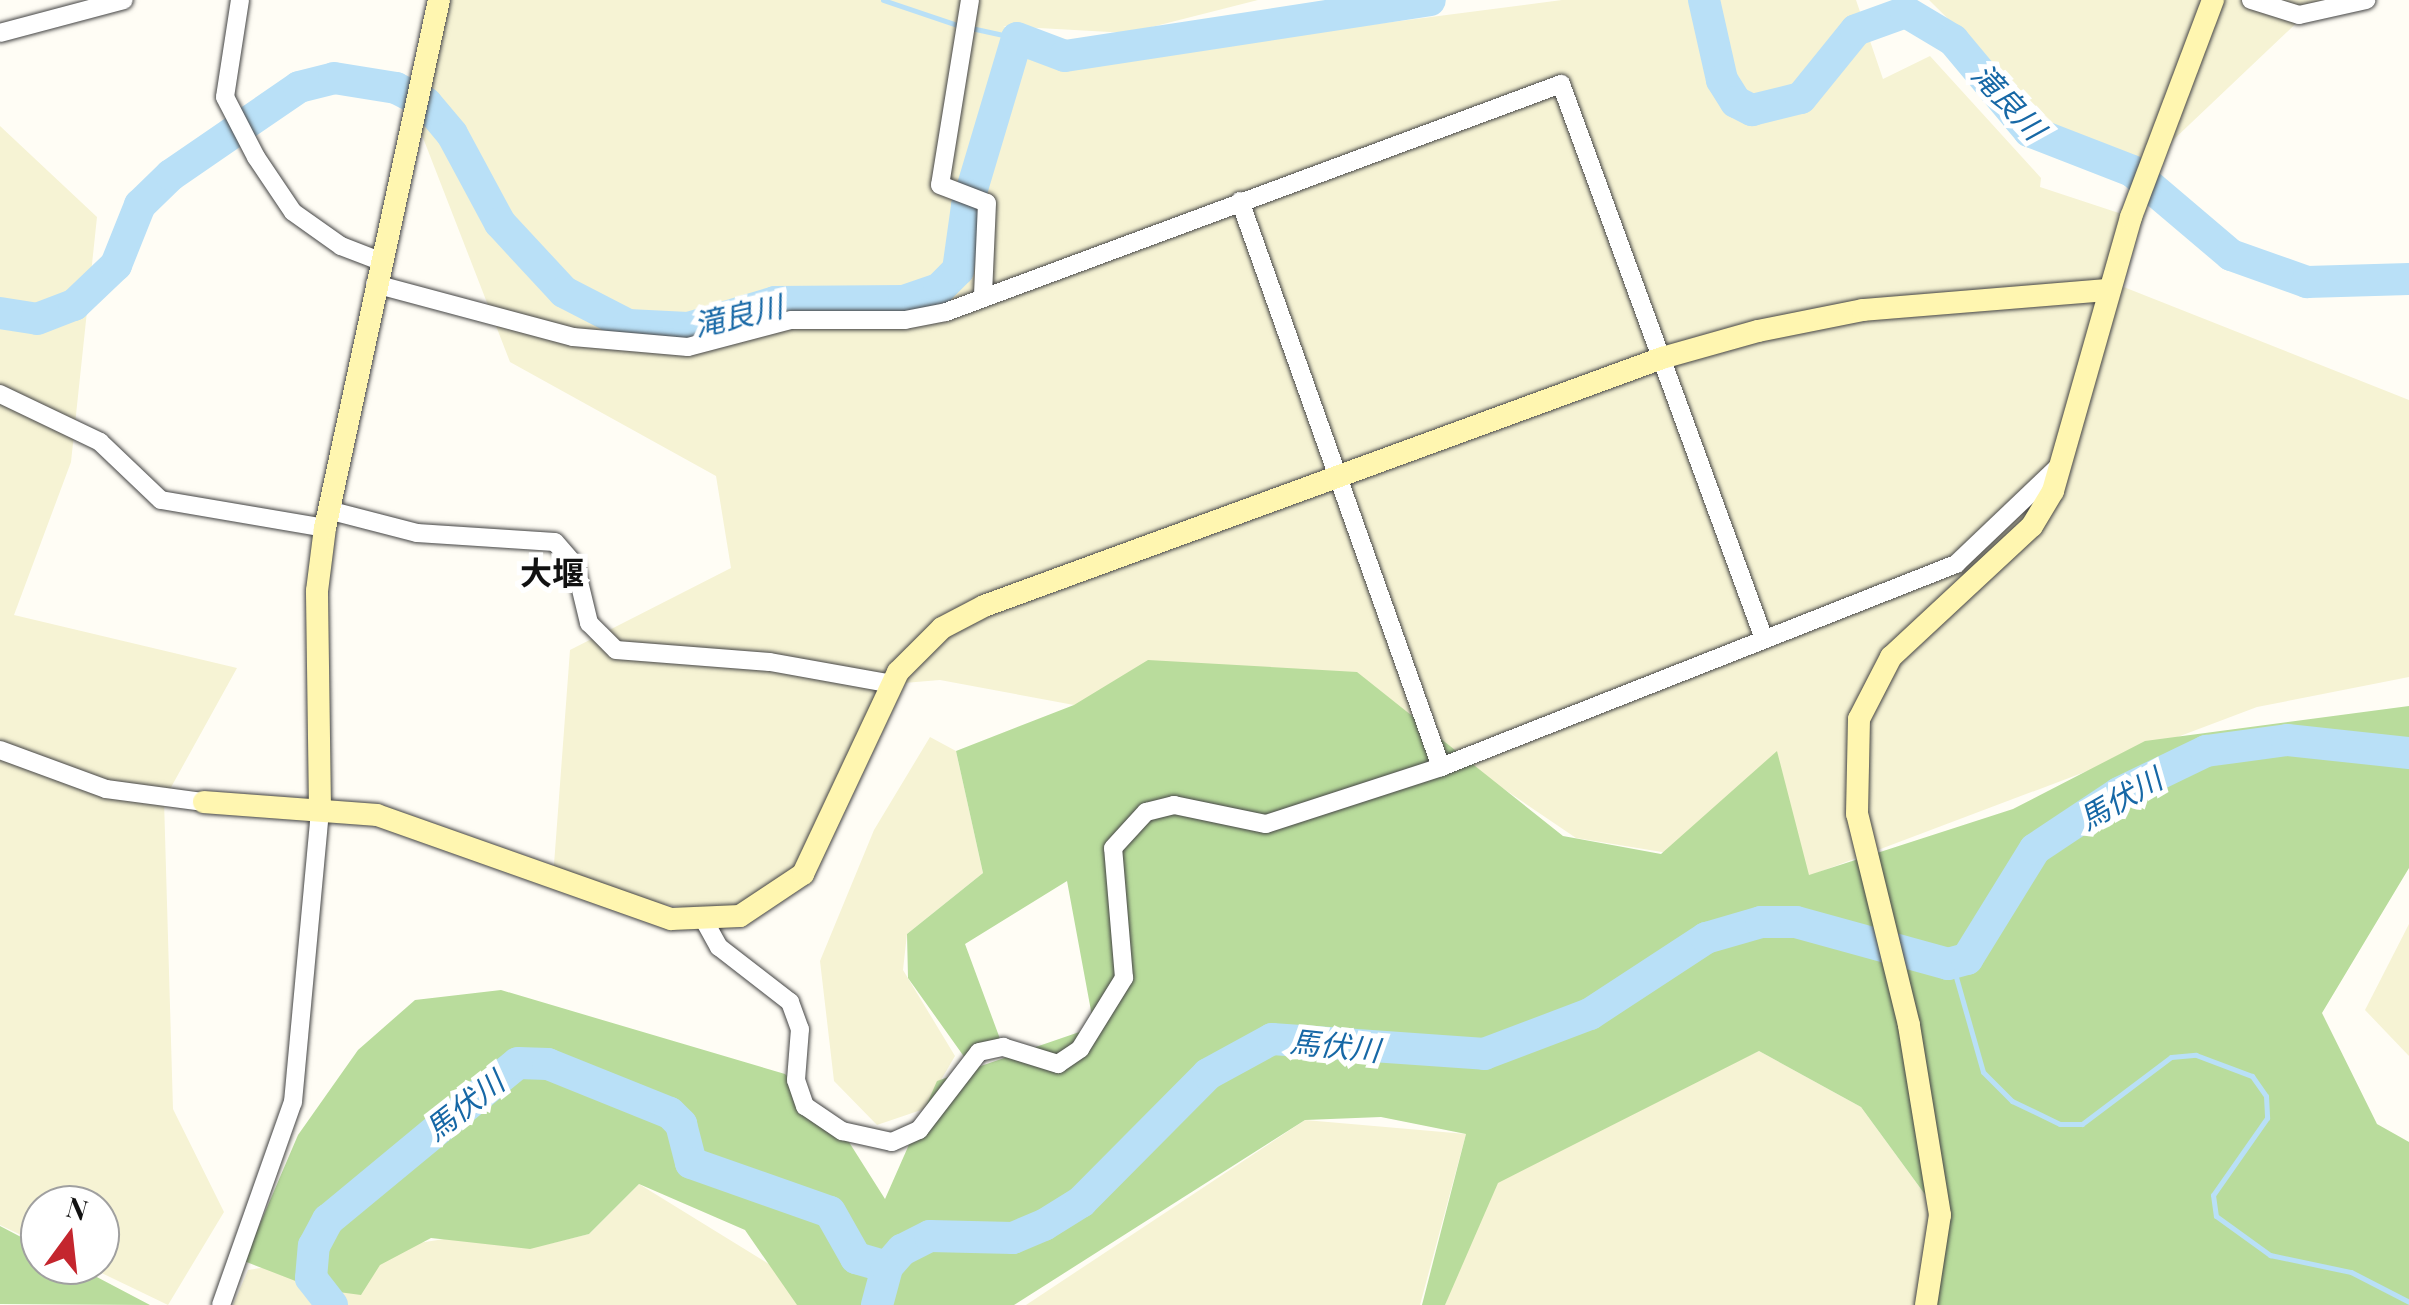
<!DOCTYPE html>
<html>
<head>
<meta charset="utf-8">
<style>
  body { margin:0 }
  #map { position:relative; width:2409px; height:1305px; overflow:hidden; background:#fffdf5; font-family:"Playfair Display","Noto Sans JP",serif }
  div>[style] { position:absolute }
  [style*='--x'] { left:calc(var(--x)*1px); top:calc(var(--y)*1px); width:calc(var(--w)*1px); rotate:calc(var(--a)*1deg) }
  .farmland>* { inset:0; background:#f6f3d4 }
  .forest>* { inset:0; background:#b9dc9c }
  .stream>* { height:5px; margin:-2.5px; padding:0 2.5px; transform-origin:2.5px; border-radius:2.5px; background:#b9e0f7 }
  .river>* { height:32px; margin:-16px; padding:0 16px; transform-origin:16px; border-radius:16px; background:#b9e0f7 }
  .roads { filter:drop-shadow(0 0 2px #444) drop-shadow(0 0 2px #444) }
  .street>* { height:18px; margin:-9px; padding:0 9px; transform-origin:9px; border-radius:9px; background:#fff }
  .secondary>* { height:22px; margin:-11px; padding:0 11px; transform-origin:11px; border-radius:11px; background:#fff6b0 }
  span { translate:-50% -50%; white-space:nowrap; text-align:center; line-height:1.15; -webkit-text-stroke:10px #fff; paint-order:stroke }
  .water-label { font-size:30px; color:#1768a6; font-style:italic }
  .quarter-label { font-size:32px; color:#111; font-weight:700 }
  .north { position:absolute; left:20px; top:1185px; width:100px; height:100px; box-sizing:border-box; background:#fff; border:2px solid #a0a0a0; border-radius:50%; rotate:15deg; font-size:28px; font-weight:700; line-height:40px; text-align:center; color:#111 }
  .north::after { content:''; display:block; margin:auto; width:35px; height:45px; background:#c4262e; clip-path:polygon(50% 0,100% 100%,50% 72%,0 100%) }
</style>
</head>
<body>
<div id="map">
  <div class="farmland">
    <div style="clip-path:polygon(438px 0,1258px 0,1128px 33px,1003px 26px,1097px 60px,1562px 0,1856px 0,1883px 79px,1930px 56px,2041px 178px,2040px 187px,2131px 217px,2111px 282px,2409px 400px,2409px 677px,2257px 707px,1809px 876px,1576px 838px,1367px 696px,1074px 705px,940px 680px,892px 684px,792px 890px,740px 916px,593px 893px,553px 878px,570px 650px,731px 568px,716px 476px,510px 362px,413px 112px)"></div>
    <div style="clip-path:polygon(1929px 0,2346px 0,2307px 13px,2151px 161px,2058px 128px)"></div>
    <div style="clip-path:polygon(0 126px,97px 217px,71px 462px,14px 615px,237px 668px,164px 800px,173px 1109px,224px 1212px,168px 1305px,85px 1265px,100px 1265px,100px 1205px,40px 1205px,40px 1244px,0 1225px)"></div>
    <div style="clip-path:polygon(930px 737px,956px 751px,983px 873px,907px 934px,903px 970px,955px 1056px,924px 1109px,877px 1125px,834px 1081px,820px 961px,874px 830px)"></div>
    <div style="clip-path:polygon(2409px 924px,2409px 1056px,2365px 1010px)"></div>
    <div style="clip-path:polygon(1759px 1051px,1861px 1107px,1940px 1215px,1925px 1305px,1445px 1305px,1492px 1174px)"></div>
    <div style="clip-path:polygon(1305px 1120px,1466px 1134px,1420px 1305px,1026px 1305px)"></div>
    <div style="clip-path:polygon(639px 1184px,798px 1282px,802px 1305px,233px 1305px,248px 1270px,444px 1239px,548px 1244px,589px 1234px)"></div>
  </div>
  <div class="forest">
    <div style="clip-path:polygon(1148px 660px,1357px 672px,1563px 836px,1661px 854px,1777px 751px,1809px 875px,2013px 809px,2145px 741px,2409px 706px,2409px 868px,2322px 1013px,2377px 1124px,2409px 1142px,2409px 1305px,1931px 1305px,1940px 1215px,1861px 1107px,1759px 1051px,1498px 1183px,1445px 1305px,1422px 1305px,1466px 1134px,1381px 1117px,1305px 1120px,1014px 1305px,797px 1305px,745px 1230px,639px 1184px,589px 1234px,530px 1249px,431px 1238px,380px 1265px,361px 1295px,316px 1289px,244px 1261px,298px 1135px,358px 1050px,415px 1000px,501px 990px,785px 1074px,842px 1131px,885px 1199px,937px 1081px,1094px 1027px,1067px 881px,965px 944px,1003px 1047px,965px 1058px,908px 978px,907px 934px,983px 873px,956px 751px,1074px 705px)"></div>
    <div style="clip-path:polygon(0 1226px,40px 1247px,40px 1265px,74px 1265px,150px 1305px,0 1304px)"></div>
  </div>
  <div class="stream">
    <div style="--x:883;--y:0;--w:81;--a:18.7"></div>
    <div style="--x:971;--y:28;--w:47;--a:12.3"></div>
    <div style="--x:1952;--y:963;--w:113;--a:74.1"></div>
    <div style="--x:1983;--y:1072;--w:41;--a:45"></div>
    <div style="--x:2012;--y:1101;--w:53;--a:25.6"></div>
    <div style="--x:2060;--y:1124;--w:22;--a:0"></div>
    <div style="--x:2082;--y:1124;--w:111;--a:-37"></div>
    <div style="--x:2171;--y:1057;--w:25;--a:-5"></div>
    <div style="--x:2196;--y:1055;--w:60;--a:20.6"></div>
    <div style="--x:2252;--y:1076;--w:24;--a:55"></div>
    <div style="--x:2266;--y:1096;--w:22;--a:87"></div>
    <div style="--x:2267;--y:1118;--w:94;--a:125"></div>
    <div style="--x:2213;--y:1195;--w:21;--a:82"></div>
    <div style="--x:2216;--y:1216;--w:67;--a:35.8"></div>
    <div style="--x:2270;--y:1255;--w:83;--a:11.9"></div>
    <div style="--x:2351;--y:1272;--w:65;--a:27.3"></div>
  </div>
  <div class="river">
    <div style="--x:1704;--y:0;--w:82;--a:77.3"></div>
    <div style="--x:1722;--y:80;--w:26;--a:58"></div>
    <div style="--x:1736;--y:102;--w:18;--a:27"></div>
    <div style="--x:1752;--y:110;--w:50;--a:-13.8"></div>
    <div style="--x:1801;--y:98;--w:87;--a:-51"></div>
    <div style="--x:1856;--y:30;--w:53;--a:-19.8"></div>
    <div style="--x:1906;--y:12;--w:55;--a:30.8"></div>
    <div style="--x:1953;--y:40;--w:119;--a:50.1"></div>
    <div style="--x:2029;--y:131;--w:110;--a:21.2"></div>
    <div style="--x:2132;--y:171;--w:130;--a:40.3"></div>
    <div style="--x:2231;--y:255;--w:81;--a:19.6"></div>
    <div style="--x:2307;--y:282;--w:102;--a:-1.7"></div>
    <div style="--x:0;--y:313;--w:37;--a:9"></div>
    <div style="--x:37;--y:319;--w:40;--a:-21"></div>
    <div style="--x:74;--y:305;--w:58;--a:-43.6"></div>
    <div style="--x:116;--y:265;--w:65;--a:-68.2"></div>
    <div style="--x:140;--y:205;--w:43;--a:-44.1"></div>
    <div style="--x:171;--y:175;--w:155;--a:-34.5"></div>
    <div style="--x:299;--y:87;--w:36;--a:-14"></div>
    <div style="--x:334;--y:78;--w:63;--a:9.2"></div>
    <div style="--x:396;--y:88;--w:34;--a:27"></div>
    <div style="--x:426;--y:103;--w:40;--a:50"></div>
    <div style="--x:452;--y:134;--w:101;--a:61.7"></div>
    <div style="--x:500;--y:223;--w:94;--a:47.2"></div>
    <div style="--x:564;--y:292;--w:72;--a:27.3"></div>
    <div style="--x:628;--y:325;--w:60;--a:2.9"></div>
    <div style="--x:688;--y:328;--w:91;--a:-16.6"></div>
    <div style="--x:775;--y:302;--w:129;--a:-0.4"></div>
    <div style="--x:904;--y:301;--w:37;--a:-19"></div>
    <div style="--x:939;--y:289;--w:27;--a:-45"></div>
    <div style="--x:958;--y:270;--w:65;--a:-82"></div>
    <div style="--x:967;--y:206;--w:175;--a:-73.4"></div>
    <div style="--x:1017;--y:38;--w:51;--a:20.6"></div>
    <div style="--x:1065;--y:56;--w:369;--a:-8.7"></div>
    <div style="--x:332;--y:1305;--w:34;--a:-128"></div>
    <div style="--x:311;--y:1278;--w:32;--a:-85"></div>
    <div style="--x:314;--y:1246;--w:30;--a:-62"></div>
    <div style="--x:328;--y:1220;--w:246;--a:-39.6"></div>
    <div style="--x:518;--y:1063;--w:30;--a:2"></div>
    <div style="--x:548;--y:1064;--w:131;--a:21.9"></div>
    <div style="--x:670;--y:1113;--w:16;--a:45"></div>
    <div style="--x:681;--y:1124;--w:40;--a:75.6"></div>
    <div style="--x:691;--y:1163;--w:147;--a:19.4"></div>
    <div style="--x:830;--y:1212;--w:53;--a:60.5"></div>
    <div style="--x:856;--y:1258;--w:32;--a:16"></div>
    <div style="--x:877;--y:1305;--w:39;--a:-75"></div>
    <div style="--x:887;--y:1267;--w:23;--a:-49"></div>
    <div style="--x:902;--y:1250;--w:31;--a:-27"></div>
    <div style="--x:930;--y:1236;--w:83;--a:1.4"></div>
    <div style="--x:1013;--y:1238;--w:34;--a:-23"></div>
    <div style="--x:1044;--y:1225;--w:44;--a:-31.9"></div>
    <div style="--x:1081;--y:1202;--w:180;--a:-45.2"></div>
    <div style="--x:1208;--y:1074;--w:73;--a:-28.7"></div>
    <div style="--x:1272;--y:1039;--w:213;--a:4"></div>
    <div style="--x:1484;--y:1054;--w:113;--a:-20.7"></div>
    <div style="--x:1590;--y:1014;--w:139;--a:-33.2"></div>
    <div style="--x:1706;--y:938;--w:57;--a:-16.2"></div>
    <div style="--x:1761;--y:922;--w:35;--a:0"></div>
    <div style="--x:1796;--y:922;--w:158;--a:15.4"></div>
    <div style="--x:1948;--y:964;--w:20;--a:-15"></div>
    <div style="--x:1967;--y:959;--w:129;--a:-58.3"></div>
    <div style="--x:2035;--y:849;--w:101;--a:-33.7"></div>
    <div style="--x:2119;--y:793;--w:97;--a:-25.8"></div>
    <div style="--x:2206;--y:751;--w:82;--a:-7.7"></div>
    <div style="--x:2287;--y:740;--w:123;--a:6.1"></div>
  </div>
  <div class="roads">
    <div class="street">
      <div style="--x:240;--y:0;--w:98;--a:98.8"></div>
      <div style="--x:225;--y:97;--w:68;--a:62.7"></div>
      <div style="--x:256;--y:157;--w:66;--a:56.1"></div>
      <div style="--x:293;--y:212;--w:59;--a:35.3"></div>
      <div style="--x:341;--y:246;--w:42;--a:21"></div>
      <div style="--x:970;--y:0;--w:187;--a:99.2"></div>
      <div style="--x:940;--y:185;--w:50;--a:21"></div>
      <div style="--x:987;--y:203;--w:93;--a:92.5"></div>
      <div style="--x:2251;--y:0;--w:50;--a:17.4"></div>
      <div style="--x:2299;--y:15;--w:69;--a:-12.6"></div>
      <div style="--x:0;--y:33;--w:128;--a:-14.9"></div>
      <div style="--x:1240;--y:201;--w:601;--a:70.45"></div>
      <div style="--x:375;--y:284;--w:205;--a:15"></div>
      <div style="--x:573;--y:337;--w:115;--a:5"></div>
      <div style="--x:688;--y:347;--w:106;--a:-14.7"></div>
      <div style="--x:791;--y:320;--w:114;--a:0"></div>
      <div style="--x:905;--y:320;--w:42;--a:-11"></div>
      <div style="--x:946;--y:312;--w:656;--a:-20.34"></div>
      <div style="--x:1561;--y:84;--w:591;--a:69.91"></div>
      <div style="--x:0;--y:394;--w:111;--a:25.6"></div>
      <div style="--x:100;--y:442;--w:84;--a:43.6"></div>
      <div style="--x:161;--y:500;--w:166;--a:9.7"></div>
      <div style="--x:328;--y:510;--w:92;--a:14.5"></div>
      <div style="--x:417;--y:533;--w:138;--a:3.7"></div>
      <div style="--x:555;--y:542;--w:30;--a:49"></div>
      <div style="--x:575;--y:565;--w:60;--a:76.4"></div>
      <div style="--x:589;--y:623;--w:38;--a:45"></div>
      <div style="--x:616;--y:650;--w:154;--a:4.5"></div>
      <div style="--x:770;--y:662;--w:124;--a:10.2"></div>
      <div style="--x:0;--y:750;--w:113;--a:20.2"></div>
      <div style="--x:106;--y:789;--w:99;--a:7.6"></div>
      <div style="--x:705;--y:922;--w:29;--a:61"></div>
      <div style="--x:719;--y:947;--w:90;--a:37.8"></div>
      <div style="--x:790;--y:1002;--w:29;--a:70"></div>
      <div style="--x:800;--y:1029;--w:51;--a:94.5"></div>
      <div style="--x:796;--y:1080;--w:28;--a:71"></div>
      <div style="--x:805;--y:1106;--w:45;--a:34"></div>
      <div style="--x:842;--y:1131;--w:51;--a:12.4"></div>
      <div style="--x:892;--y:1142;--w:30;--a:-24"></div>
      <div style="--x:919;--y:1130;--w:98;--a:-52.4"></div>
      <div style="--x:979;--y:1052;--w:25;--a:-12"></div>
      <div style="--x:1003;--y:1047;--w:58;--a:17.2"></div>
      <div style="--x:1058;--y:1064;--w:27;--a:-34"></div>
      <div style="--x:1080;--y:1049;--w:84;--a:-58.2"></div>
      <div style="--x:1124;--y:978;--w:130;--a:-94.8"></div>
      <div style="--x:1113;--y:848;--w:49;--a:-47.5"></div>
      <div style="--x:1146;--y:812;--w:29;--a:-14"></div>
      <div style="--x:1174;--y:805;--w:94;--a:11.7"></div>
      <div style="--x:1266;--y:824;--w:184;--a:-18"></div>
      <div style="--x:1441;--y:767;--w:554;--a:-21.51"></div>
      <div style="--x:1956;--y:564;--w:141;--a:-43.6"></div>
      <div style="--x:221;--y:1305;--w:215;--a:-70.5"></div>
      <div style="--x:293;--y:1102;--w:294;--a:-84.7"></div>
    </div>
    <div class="secondary">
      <div style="--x:204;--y:802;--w:173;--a:4.3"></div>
      <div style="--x:377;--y:815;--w:312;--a:19.5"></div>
      <div style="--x:671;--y:919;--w:69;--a:-2.5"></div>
      <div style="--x:740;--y:916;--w:76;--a:-33.7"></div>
      <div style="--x:803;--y:874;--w:223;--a:-64.8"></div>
      <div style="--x:898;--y:672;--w:62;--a:-45"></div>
      <div style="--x:942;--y:628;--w:47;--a:-27.6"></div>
      <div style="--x:984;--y:606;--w:722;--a:-20.09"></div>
      <div style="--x:1662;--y:358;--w:100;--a:-15.7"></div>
      <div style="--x:1758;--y:331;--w:107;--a:-11.3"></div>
      <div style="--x:1863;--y:310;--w:246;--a:-4.7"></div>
      <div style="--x:320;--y:809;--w:218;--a:-90.8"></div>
      <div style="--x:317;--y:591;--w:64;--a:-82.8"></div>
      <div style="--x:325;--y:528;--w:540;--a:-77.82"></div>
      <div style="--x:1926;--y:1305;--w:91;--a:-81.2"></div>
      <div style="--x:1940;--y:1215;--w:193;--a:-99.3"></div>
      <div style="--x:1909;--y:1025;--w:217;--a:-103.8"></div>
      <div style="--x:1857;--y:814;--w:95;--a:-88.8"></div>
      <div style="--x:1859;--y:719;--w:70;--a:-62.7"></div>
      <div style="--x:1891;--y:657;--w:192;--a:-42.9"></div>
      <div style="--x:2032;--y:526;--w:41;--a:-59"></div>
      <div style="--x:2053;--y:491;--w:285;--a:-74.1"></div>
      <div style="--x:2131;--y:217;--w:232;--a:-69.3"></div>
    </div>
  </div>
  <div class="water-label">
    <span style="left:2009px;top:101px;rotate:47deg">滝良川</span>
    <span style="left:738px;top:315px;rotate:-13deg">滝良川</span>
    <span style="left:2120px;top:798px;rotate:-30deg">馬伏川</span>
    <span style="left:1335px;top:1045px;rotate:6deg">馬伏川</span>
    <span style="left:464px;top:1105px;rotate:-38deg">馬伏川</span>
  </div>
  <div class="quarter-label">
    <span style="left:552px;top:572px">大堰</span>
  </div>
  <div class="north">N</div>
</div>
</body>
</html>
